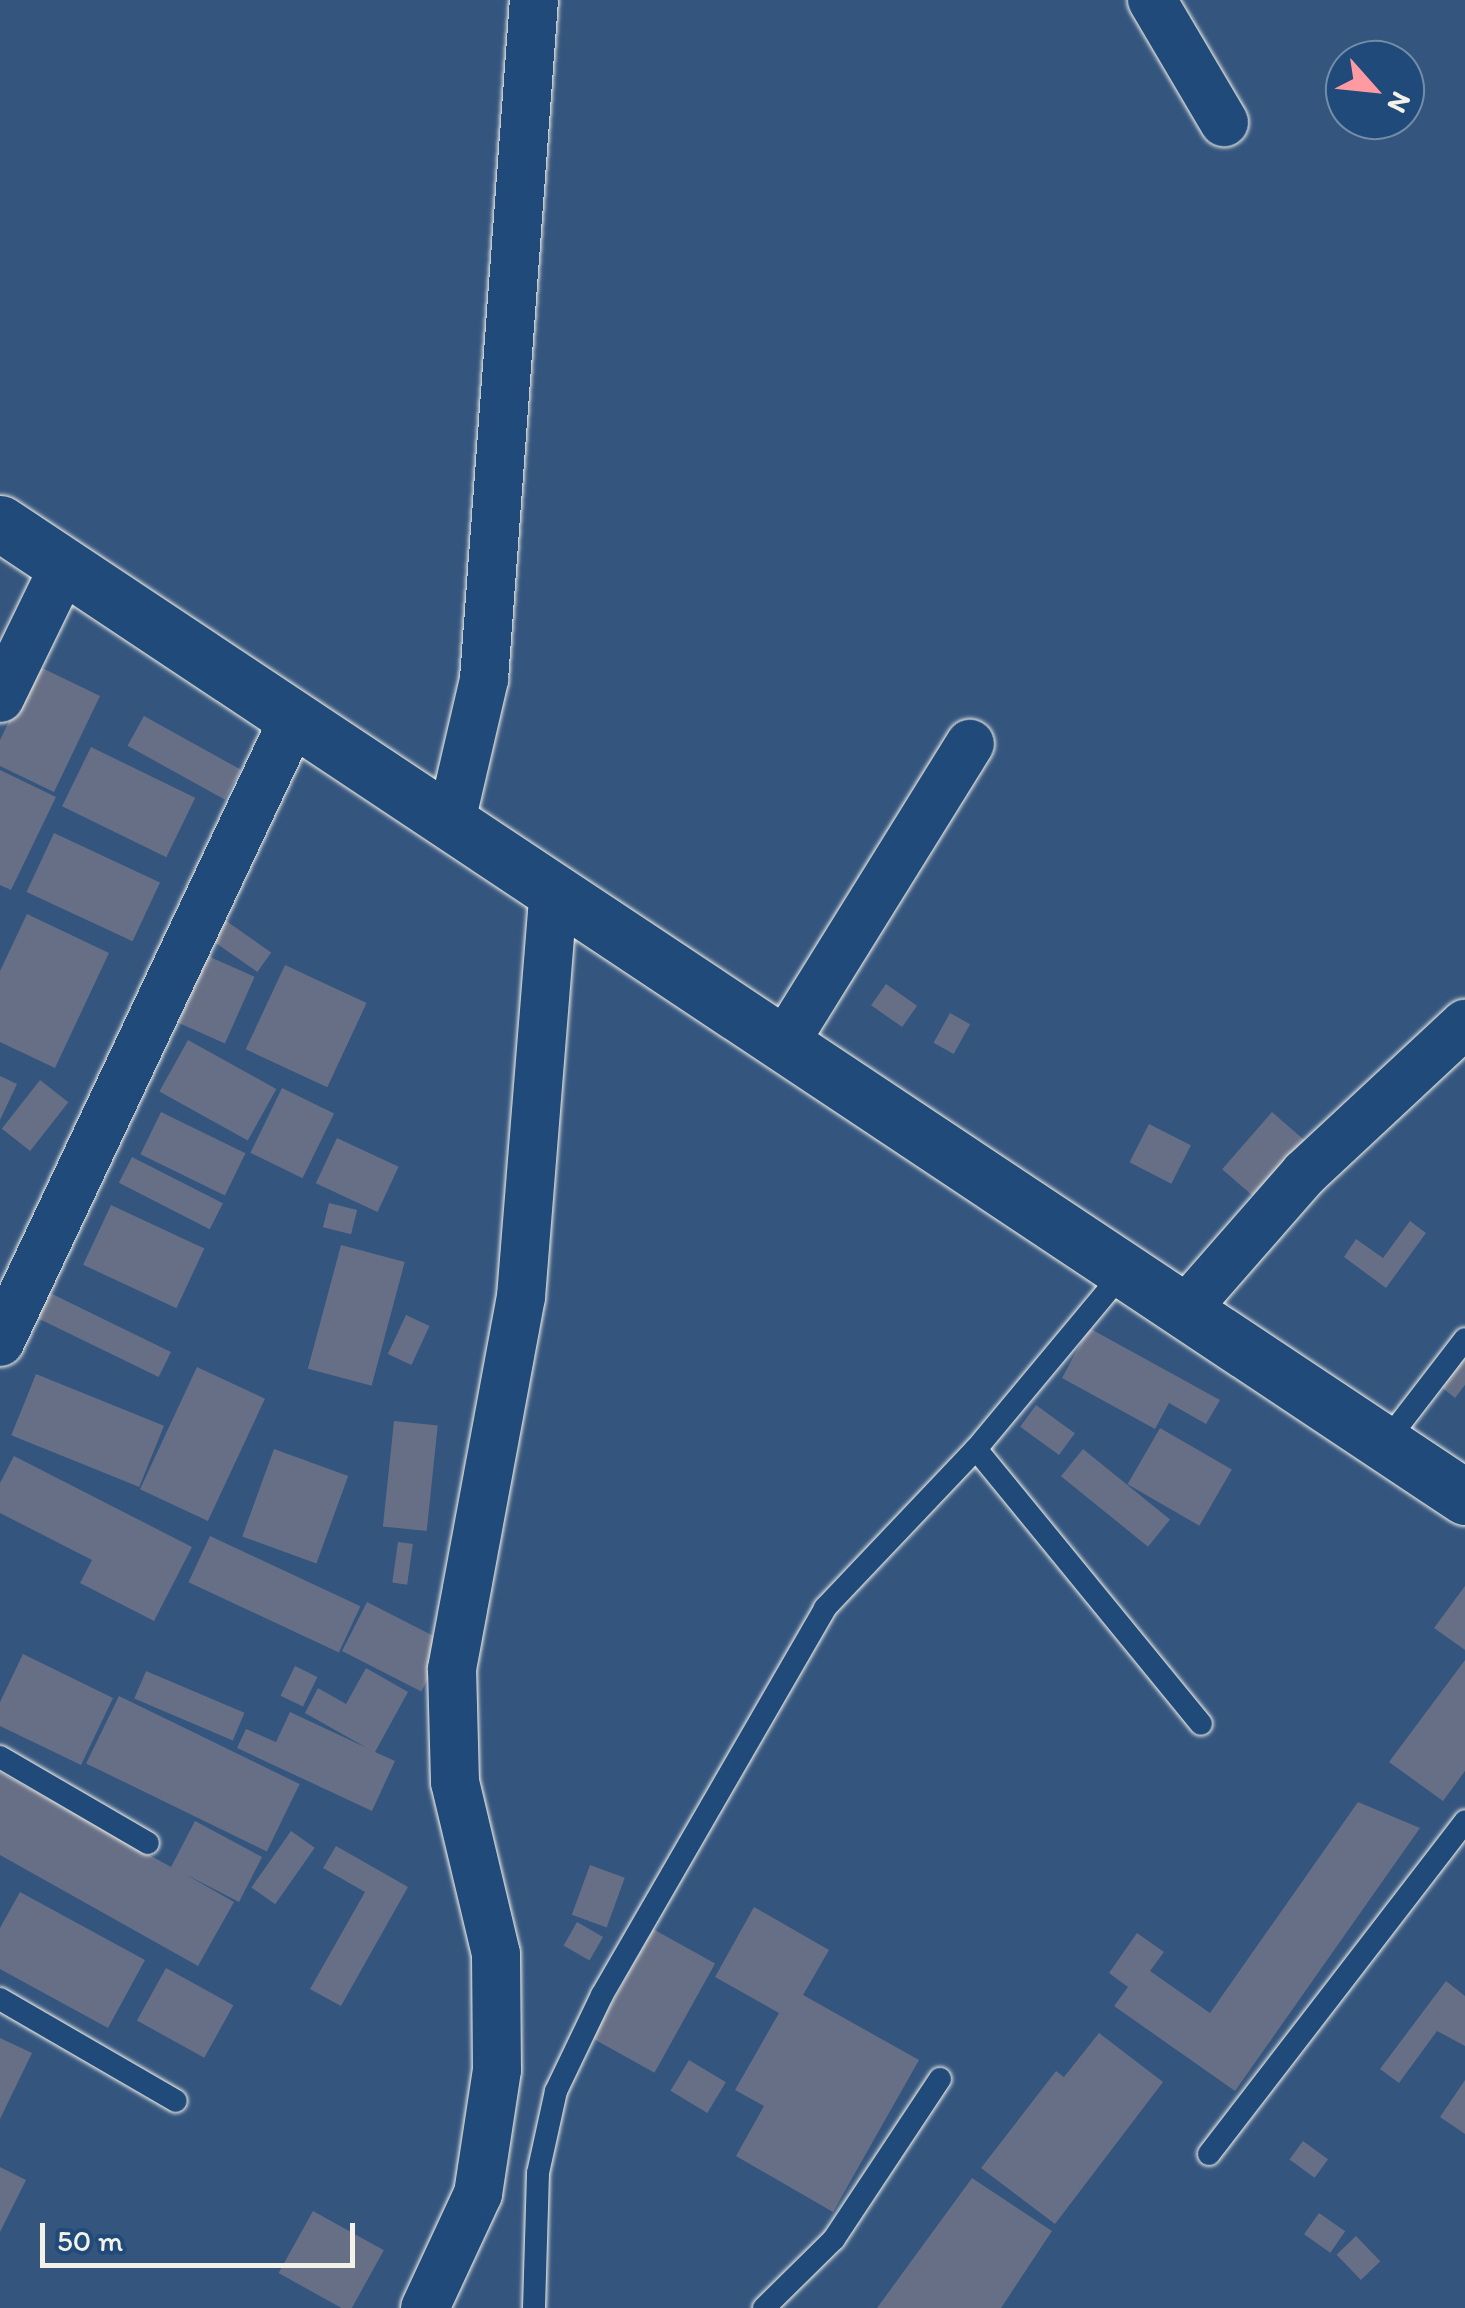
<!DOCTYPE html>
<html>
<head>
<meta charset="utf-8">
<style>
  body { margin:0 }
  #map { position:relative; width:1465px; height:2308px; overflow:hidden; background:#34557e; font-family:Itim,sans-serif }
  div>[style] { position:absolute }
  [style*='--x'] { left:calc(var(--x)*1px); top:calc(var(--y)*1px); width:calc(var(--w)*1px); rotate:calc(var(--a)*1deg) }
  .building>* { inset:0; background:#666f86; transform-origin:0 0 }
  .roads { filter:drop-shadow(0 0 2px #f4f1e8) drop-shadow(0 0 2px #f4f1e8) }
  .service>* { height:22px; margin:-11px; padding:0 11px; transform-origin:11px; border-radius:11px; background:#1f4a7a }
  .minor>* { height:48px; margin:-24px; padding:0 24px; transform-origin:24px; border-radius:24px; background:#1f4a7a }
  .secondary>* { height:55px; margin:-27.5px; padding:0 27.5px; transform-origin:27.5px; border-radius:27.5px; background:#1f4a7a }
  span { translate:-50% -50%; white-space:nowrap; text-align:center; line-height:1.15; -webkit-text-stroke:8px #1f4a7a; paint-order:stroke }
  .north { position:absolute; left:1325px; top:40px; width:100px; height:100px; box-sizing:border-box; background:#1f4a7a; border:2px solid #748da6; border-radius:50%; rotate:117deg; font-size:28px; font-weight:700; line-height:40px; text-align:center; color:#f4f1e8 }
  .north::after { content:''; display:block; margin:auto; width:35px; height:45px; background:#ff9aa2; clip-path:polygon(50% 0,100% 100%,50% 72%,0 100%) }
  .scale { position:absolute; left:40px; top:2223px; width:315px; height:45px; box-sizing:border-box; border:5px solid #f4f1e8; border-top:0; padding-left:12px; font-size:30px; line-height:35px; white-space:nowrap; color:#f4f1e8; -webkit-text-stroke:8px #1f4a7a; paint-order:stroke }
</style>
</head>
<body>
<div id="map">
  <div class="building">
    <div style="clip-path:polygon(36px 665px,100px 696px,54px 792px,0 766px,0 740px)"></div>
    <div style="left:144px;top:716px;width:111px;height:34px;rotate:29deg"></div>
    <div style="left:91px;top:747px;width:116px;height:66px;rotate:26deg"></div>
    <div style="clip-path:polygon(0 770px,56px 797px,11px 890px,0 885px)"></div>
    <div style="left:54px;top:833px;width:117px;height:65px;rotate:25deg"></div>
    <div style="clip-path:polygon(27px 914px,109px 953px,55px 1068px,0 1042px,0 971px)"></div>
    <div style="left:222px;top:918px;width:60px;height:24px;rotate:35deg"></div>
    <div style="left:208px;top:956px;width:51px;height:73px;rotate:24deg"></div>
    <div style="left:285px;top:965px;width:90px;height:93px;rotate:25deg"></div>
    <div style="left:886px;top:984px;width:38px;height:26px;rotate:35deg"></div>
    <div style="left:950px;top:1013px;width:23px;height:34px;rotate:29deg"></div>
    <div style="left:188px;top:1040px;width:101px;height:59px;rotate:29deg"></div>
    <div style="clip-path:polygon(0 1076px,17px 1084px,0 1120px)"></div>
    <div style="left:40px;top:1080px;width:36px;height:62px;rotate:38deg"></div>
    <div style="left:282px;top:1088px;width:58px;height:72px;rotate:26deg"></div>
    <div style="left:161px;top:1112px;width:94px;height:47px;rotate:26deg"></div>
    <div style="left:1272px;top:1112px;width:48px;height:76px;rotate:41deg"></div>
    <div style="left:1149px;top:1124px;width:47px;height:43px;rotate:27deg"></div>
    <div style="left:337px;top:1138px;width:68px;height:50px;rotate:25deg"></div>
    <div style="left:132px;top:1157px;width:102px;height:29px;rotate:27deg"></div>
    <div style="left:329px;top:1203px;width:29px;height:25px;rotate:14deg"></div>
    <div style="left:111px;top:1205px;width:103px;height:66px;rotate:25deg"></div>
    <div style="clip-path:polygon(1410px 1221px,1426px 1233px,1386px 1288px,1344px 1257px,1356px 1239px,1383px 1258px)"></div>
    <div style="left:341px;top:1245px;width:66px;height:128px;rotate:15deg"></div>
    <div style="left:46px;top:1291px;width:139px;height:28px;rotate:26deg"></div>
    <div style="left:406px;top:1315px;width:26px;height:43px;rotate:25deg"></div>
    <div style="clip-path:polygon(1089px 1328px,1220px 1400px,1206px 1424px,1169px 1403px,1155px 1429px,1062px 1378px)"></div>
    <div style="clip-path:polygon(1465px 1350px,1465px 1385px,1455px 1398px,1434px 1381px)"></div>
    <div style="left:197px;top:1367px;width:75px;height:135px;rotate:25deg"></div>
    <div style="left:36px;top:1374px;width:138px;height:66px;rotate:22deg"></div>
    <div style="left:1036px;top:1405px;width:48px;height:27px;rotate:36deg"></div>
    <div style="left:394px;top:1421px;width:44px;height:106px;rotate:6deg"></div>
    <div style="left:1160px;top:1428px;width:83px;height:65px;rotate:30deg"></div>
    <div style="left:274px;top:1449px;width:79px;height:93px;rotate:20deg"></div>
    <div style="left:1083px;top:1449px;width:112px;height:35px;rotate:39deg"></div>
    <div style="clip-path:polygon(14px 1456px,192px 1547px,154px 1621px,80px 1583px,92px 1560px,0 1513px,0 1483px)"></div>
    <div style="left:210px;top:1536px;width:166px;height:51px;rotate:25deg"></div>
    <div style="left:398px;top:1542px;width:15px;height:41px;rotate:8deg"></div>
    <div style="clip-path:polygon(1465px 1586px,1465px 1650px,1434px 1628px)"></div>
    <div style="left:367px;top:1602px;width:89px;height:55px;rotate:27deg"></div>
    <div style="clip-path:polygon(23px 1654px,113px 1698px,81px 1765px,0 1726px,0 1702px)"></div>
    <div style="clip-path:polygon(1465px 1660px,1465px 1771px,1443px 1801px,1389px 1762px)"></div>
    <div style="left:295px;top:1666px;width:25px;height:33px;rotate:26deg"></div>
    <div style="clip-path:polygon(366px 1668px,408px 1692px,375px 1752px,395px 1761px,372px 1811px,237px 1748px,246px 1729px,276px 1742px,290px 1712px,367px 1748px,305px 1713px,318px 1688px,346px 1704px)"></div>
    <div style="left:146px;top:1671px;width:107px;height:30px;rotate:23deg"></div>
    <div style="left:119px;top:1696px;width:201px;height:75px;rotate:26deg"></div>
    <div style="clip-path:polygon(0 1772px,171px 1867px,195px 1821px,262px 1857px,239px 1902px,185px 1874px,234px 1902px,198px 1966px,0 1855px)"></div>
    <div style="clip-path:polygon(1358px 1802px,1420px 1828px,1235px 2091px,1114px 2006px,1128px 1987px,1109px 1973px,1137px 1933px,1164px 1952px,1150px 1971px,1210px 2013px)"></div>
    <div style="left:291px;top:1831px;width:29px;height:69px;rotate:35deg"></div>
    <div style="clip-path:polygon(336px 1846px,408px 1887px,341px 2006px,310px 1989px,365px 1892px,323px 1868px)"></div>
    <div style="left:590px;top:1865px;width:37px;height:53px;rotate:20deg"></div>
    <div style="clip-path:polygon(20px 1892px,145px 1960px,108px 2028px,0 1969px,0 1928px)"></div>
    <div style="clip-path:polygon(754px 1907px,829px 1950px,803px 1995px,919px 2060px,833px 2212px,736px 2156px,764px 2106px,735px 2090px,779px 2013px,715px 1977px)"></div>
    <div style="left:577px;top:1922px;width:30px;height:27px;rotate:30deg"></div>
    <div style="left:653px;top:1929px;width:71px;height:125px;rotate:29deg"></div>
    <div style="left:166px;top:1968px;width:77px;height:60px;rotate:29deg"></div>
    <div style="clip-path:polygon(1446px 1981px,1465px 1996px,1465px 2046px,1437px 2031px,1399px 2083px,1380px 2069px)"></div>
    <div style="clip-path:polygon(1099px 2033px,1163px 2082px,1055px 2224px,981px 2168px,1056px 2071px,1064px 2077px)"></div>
    <div style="clip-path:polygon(0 2038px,32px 2053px,0 2119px)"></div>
    <div style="left:689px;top:2060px;width:43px;height:36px;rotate:31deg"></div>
    <div style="clip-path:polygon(1465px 2080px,1465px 2134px,1440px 2117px)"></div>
    <div style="left:1303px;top:2141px;width:31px;height:23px;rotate:36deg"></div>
    <div style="clip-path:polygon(0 2167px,26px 2180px,0 2232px)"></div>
    <div style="clip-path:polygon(972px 2178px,1052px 2231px,1001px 2308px,877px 2308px)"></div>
    <div style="left:313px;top:2211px;width:81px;height:71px;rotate:29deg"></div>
    <div style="left:1319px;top:2213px;width:32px;height:26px;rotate:35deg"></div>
    <div style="left:1356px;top:2236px;width:35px;height:27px;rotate:46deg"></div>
  </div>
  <div class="roads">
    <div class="service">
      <div style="--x:1385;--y:1443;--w:131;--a:-52.4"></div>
      <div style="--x:976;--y:1449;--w:355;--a:50.7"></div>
      <div style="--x:0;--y:1757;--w:171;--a:30.2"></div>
      <div style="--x:0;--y:1999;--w:203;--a:30.1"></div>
      <div style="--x:1209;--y:2154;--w:420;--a:-52.4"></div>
      <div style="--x:534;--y:2308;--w:135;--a:-88.3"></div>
      <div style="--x:538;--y:2173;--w:84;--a:-77.6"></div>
      <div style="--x:556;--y:2091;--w:106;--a:-64.4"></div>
      <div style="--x:602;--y:1995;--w:447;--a:-60"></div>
      <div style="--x:825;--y:1608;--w:219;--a:-46.5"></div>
      <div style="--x:976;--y:1449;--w:233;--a:-50.2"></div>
      <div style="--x:764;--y:2308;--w:98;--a:-44.6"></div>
      <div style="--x:834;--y:2239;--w:192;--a:-56.5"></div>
    </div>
    <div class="minor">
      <div style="--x:1152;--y:0;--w:142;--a:59.5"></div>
      <div style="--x:0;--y:698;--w:147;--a:-64.1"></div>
      <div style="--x:452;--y:817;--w:142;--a:-76.9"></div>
      <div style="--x:484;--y:679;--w:681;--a:-85.79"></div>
      <div style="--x:785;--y:1042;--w:351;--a:-58.2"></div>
      <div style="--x:1185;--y:1310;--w:182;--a:-48.8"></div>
      <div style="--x:1305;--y:1173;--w:219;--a:-43"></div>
      <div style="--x:0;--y:1342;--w:688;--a:-64.78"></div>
      <div style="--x:425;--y:2308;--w:126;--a:-65.1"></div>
      <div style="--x:478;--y:2194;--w:125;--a:-81.3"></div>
      <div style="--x:497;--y:2070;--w:116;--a:-90.5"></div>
      <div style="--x:496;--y:1954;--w:177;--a:-103.4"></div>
      <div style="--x:455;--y:1782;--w:113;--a:-91.5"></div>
      <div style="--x:452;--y:1669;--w:378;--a:-79.5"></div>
      <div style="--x:521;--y:1297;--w:410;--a:-85.4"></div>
    </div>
    <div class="secondary">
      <div style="--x:0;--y:523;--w:1759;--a:33.62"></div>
    </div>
  </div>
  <div class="north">N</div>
  <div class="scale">50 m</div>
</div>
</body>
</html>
